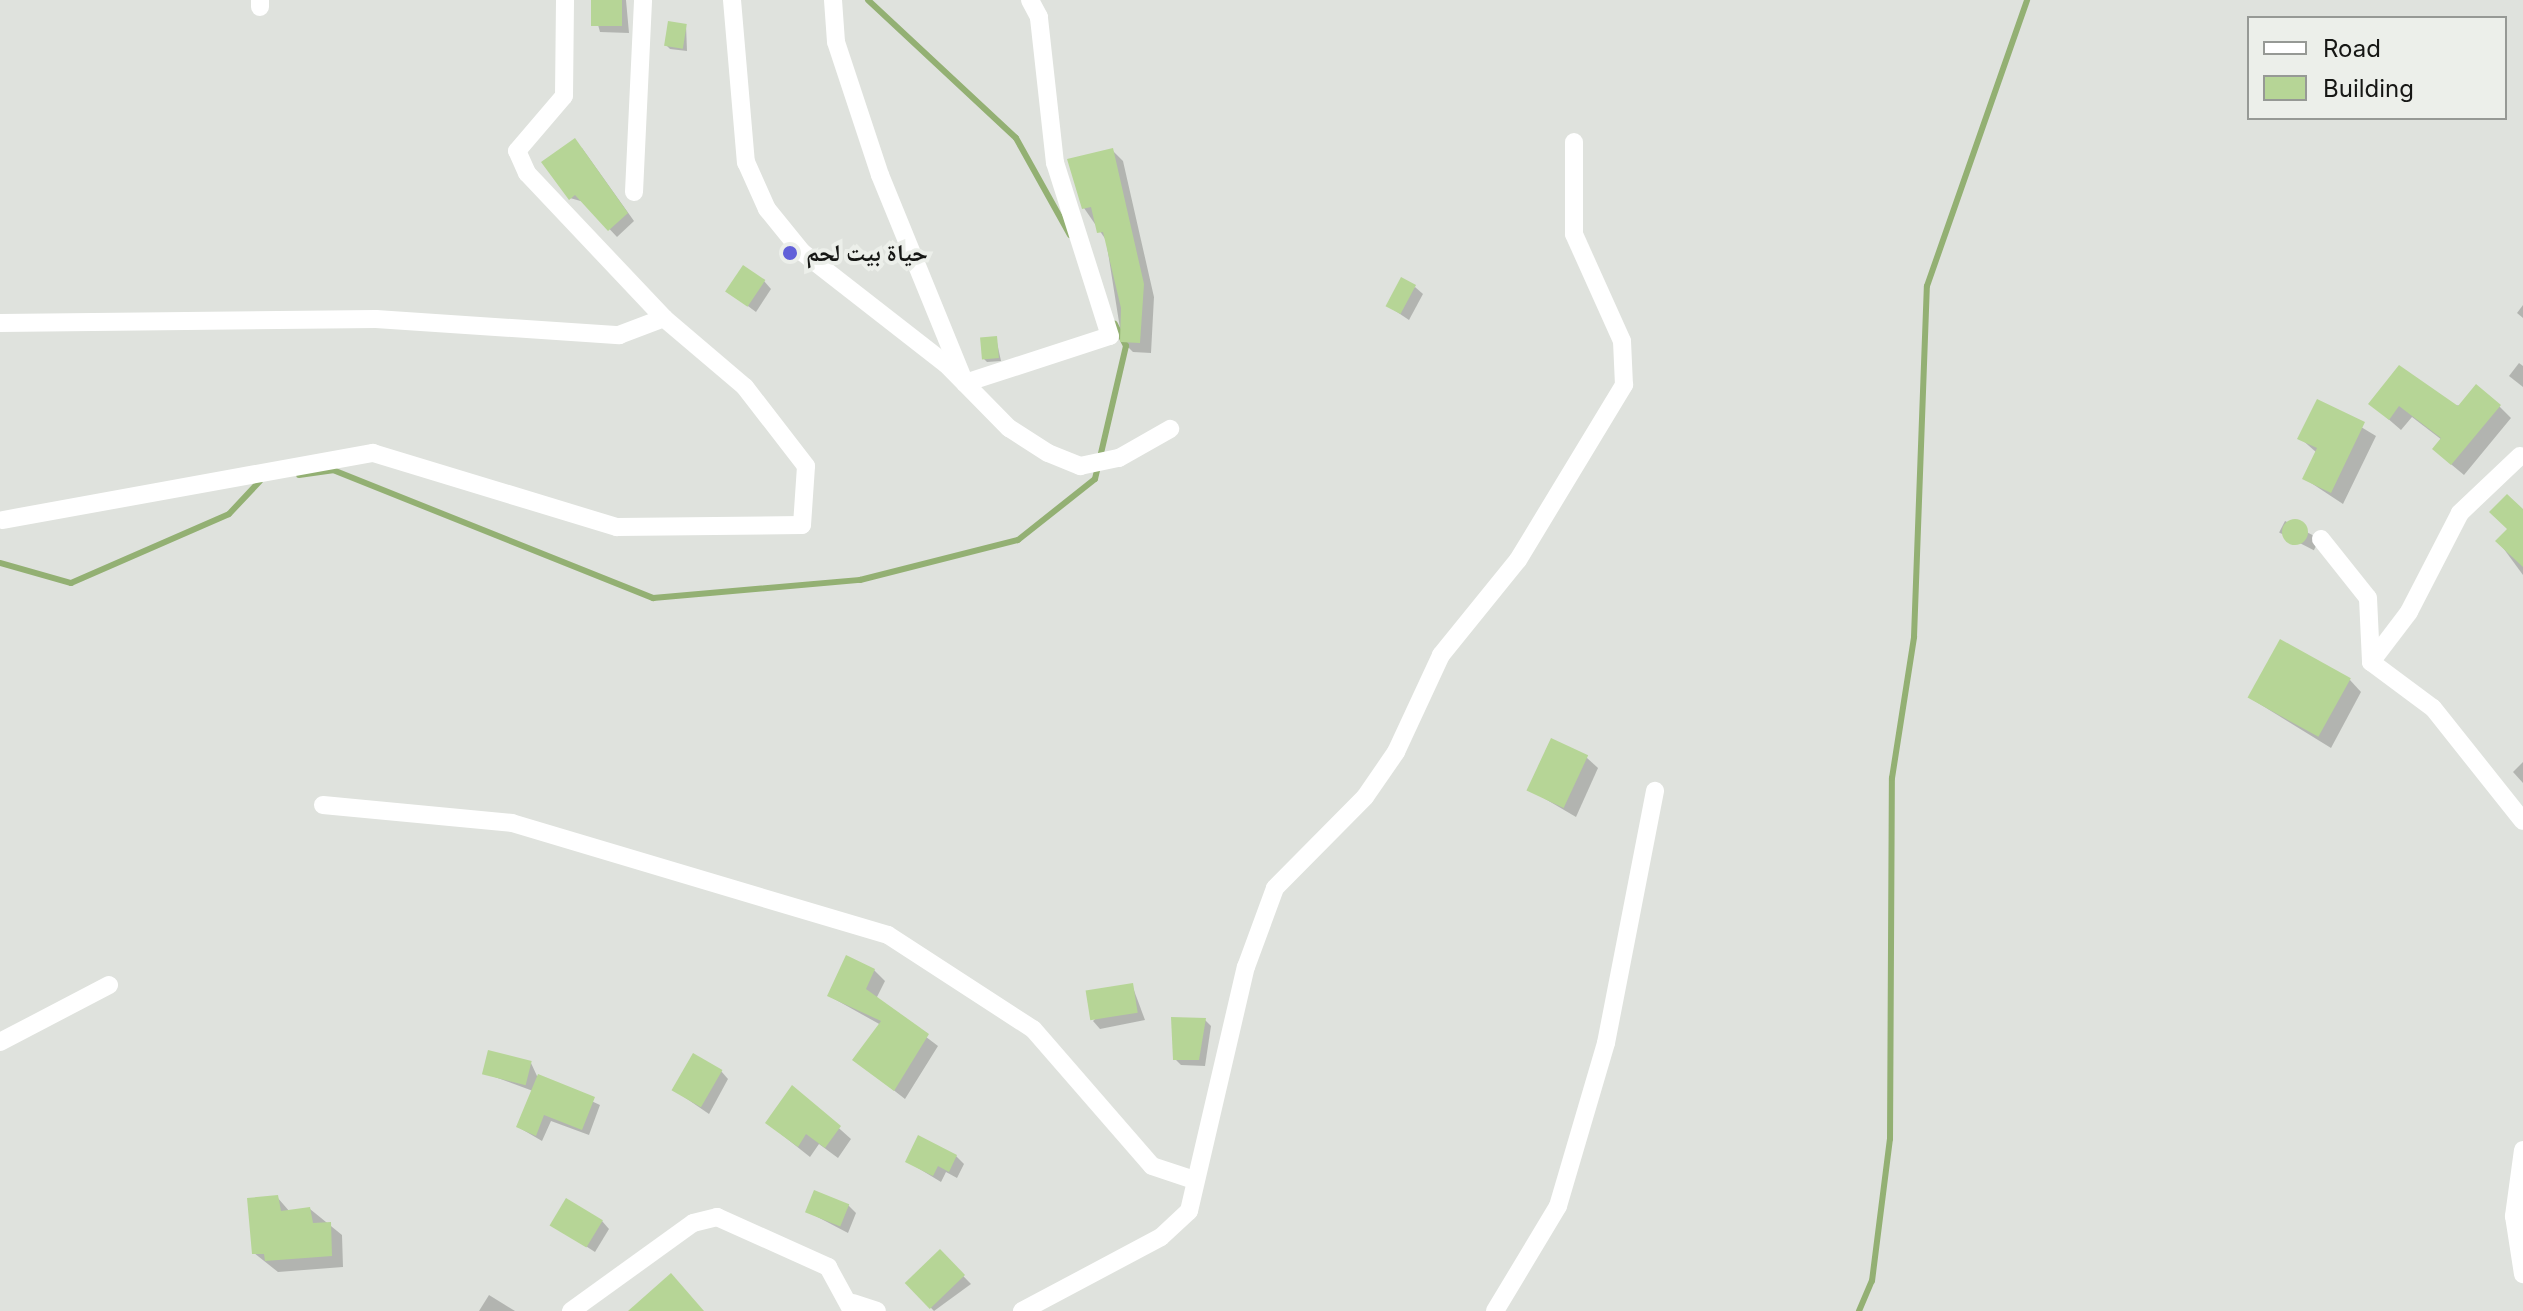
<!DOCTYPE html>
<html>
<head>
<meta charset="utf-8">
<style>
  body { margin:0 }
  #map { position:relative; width:2523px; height:1311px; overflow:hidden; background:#dfe2dd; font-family:Inter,"Noto Naskh Arabic",sans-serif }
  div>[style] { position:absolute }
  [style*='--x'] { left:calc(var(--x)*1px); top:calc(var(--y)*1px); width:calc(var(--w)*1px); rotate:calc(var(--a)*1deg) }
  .shadow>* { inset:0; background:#0003; transform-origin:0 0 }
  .stream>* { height:6px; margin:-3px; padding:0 3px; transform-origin:3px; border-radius:3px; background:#93b073 }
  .building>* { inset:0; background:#b6d596; transform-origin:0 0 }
  .round { border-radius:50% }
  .street>* { height:18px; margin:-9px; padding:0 9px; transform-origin:9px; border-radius:9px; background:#fff }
  .dots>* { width:22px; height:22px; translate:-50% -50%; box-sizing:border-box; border:4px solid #ecefea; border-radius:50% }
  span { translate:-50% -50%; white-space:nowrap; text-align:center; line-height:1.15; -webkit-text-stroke:8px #ecefea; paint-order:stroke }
  .poi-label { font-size:24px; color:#161715; font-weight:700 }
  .left { translate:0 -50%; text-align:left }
  .legend { position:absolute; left:2247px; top:16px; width:260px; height:104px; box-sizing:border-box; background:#ecefea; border:2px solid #969995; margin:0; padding:10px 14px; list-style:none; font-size:24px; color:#161715 }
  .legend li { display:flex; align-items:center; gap:16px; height:40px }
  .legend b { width:40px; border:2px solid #969995 }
</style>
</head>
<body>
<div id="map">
  <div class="shadow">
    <div style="clip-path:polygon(591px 0,626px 0,629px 33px,600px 32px)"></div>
    <div style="clip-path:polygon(686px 25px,687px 51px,670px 49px,667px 46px)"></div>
    <div style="clip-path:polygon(582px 148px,634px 221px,617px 237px,584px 202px,570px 198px)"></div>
    <div style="clip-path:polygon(1112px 150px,1123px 161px,1154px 297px,1151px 353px,1133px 352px,1122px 341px,1106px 240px,1084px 208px)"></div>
    <div style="clip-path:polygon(764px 281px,771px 289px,756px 312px,729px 292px)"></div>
    <div style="clip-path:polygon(1415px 287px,1423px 294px,1409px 320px,1388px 306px)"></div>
    <div style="clip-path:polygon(2523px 305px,2523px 318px,2517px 313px)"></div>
    <div style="clip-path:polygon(996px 338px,1001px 361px,987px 362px,984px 359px)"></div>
    <div style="clip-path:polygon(2519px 363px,2523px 366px,2523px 387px,2509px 376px)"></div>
    <div style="clip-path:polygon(2318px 401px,2376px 436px,2343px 504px,2305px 479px,2317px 453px,2300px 438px)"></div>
    <div style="clip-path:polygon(2371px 404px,2499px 406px,2511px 418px,2464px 475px,2446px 460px,2442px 440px,2412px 417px,2401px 430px)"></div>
    <div style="clip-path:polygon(2523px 512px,2523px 575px,2498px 541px)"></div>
    <div style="left:2285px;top:521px;width:39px;height:13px;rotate:27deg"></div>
    <div style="clip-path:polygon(2350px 680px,2361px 692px,2331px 748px,2250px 698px)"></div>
    <div style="clip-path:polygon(1586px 757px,1598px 768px,1576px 817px,1530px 790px)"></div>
    <div style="clip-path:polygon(2523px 762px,2523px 783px,2513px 772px)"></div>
    <div style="clip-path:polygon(874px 970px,885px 981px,876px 999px,938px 1046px,905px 1099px,855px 1060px,881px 1025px,829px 996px)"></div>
    <div style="clip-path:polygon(1132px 985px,1145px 1020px,1100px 1029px,1093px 1021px)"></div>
    <div style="clip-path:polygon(1205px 1020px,1211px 1026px,1205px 1066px,1181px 1065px,1175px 1059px)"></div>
    <div style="clip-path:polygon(531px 1063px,537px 1076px,600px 1105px,589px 1135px,551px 1121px,542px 1141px,518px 1127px,533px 1091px,484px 1073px)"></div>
    <div style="clip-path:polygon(721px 1071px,728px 1079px,709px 1114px,674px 1090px)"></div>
    <div style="clip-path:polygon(793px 1087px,851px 1139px,838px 1158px,819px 1144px,810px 1157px,767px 1123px)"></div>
    <div style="clip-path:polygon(956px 1156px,964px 1164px,957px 1178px,946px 1172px,941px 1182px,908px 1162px)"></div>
    <div style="clip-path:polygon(277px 1197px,290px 1212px,310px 1209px,342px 1235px,343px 1267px,278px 1272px,254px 1253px)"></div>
    <div style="clip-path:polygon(848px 1205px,856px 1213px,848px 1233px,808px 1212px)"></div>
    <div style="clip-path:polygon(602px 1221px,609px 1229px,595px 1252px,553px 1225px)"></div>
    <div style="clip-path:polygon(940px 1252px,971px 1284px,934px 1311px,907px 1283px)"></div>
    <div style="clip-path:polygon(489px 1295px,515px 1311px,479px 1311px)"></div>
  </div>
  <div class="stream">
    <div style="--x:868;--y:0;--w:202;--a:43"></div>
    <div style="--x:1016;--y:138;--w:111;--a:60.9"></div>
    <div style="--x:299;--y:475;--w:34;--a:-8"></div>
    <div style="--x:333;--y:470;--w:345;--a:21.8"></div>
    <div style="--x:653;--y:598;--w:208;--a:-5"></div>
    <div style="--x:860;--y:580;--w:163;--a:-14.2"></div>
    <div style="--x:1018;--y:540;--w:98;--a:-38.4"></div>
    <div style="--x:1095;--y:479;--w:137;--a:-76.9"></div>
    <div style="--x:1126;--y:346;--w:25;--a:-117"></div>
    <div style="--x:0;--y:563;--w:74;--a:15.7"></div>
    <div style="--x:71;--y:583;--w:172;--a:-23.6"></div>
    <div style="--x:229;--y:514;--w:45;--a:-46.8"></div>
    <div style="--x:1859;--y:1311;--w:33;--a:-67"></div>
    <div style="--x:1872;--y:1281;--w:143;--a:-82.8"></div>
    <div style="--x:1890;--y:1139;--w:361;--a:-89.7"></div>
    <div style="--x:1892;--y:778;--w:143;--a:-81.1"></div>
    <div style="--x:1914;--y:637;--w:351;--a:-87.9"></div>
    <div style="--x:1927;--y:286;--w:303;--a:-70.7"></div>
  </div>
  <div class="building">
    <div style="left:591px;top:0;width:31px;height:26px"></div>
    <div style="left:668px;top:21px;width:19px;height:25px;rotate:9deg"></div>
    <div style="clip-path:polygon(575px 138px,628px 213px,608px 231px,575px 195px,569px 200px,541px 162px)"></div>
    <div style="clip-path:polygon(1113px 148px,1144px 284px,1140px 343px,1120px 342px,1121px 308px,1103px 232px,1097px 233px,1091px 207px,1082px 209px,1067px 159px)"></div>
    <div style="left:743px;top:265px;width:27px;height:32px;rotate:34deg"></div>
    <div style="left:1401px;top:277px;width:17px;height:33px;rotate:28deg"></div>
    <div style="left:997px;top:336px;width:22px;height:17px;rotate:85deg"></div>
    <div style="clip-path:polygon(2399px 365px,2458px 406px,2476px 384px,2501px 405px,2451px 465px,2432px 449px,2441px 438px,2399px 406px,2389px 420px,2368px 404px)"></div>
    <div style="clip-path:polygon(2317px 399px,2365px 422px,2331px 493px,2302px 479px,2317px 448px,2297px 439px)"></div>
    <div style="clip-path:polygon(2507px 494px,2523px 509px,2523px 567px,2495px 541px,2507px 529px,2489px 512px)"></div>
    <div class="round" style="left:2282px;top:519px;width:26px;height:26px"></div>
    <div style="left:2280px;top:639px;width:81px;height:67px;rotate:29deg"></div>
    <div style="left:1551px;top:738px;width:41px;height:58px;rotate:25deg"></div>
    <div style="clip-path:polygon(846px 955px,875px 969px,866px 989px,929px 1034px,894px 1091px,852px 1060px,881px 1021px,827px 996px)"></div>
    <div style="left:1133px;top:983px;width:30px;height:48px;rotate:81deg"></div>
    <div style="clip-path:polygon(1171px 1017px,1206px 1018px,1199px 1060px,1173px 1060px)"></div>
    <div style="left:488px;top:1050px;width:45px;height:25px;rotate:14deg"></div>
    <div style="left:693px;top:1053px;width:34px;height:43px;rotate:30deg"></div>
    <div style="clip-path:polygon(538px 1074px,595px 1097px,582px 1130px,544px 1115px,536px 1136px,516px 1127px)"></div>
    <div style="clip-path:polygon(792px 1085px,841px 1126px,825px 1148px,806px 1134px,798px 1147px,765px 1123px)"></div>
    <div style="clip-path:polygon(918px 1135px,957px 1155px,949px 1172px,938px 1166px,933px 1176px,905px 1162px)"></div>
    <div style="left:814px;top:1190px;width:38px;height:24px;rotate:22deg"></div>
    <div style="clip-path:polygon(278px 1195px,281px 1211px,310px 1207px,313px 1223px,331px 1222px,332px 1256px,265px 1261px,264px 1254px,252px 1254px,247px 1198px)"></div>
    <div style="left:566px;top:1198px;width:43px;height:32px;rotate:31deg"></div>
    <div style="left:940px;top:1249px;width:36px;height:49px;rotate:46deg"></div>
    <div style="clip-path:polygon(671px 1273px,704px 1311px,628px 1311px)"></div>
  </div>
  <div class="street">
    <div style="--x:260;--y:0;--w:7;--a:90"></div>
    <div style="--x:732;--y:0;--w:163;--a:85.1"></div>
    <div style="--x:746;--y:162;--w:51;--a:65.9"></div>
    <div style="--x:767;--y:209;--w:55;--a:50.9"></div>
    <div style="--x:802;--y:252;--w:182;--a:37.9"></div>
    <div style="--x:946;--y:364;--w:90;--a:45.5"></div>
    <div style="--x:1009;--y:428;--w:46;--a:32.7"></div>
    <div style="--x:1048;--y:453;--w:35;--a:22"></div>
    <div style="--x:1080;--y:466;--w:40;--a:-12"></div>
    <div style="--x:1119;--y:458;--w:59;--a:-29.6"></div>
    <div style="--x:833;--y:0;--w:42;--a:85.9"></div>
    <div style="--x:836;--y:42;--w:140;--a:71.7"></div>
    <div style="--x:880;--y:175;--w:225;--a:67.8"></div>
    <div style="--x:965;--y:383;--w:152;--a:-18"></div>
    <div style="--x:1110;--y:336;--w:182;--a:-107.6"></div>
    <div style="--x:1055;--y:163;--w:147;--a:-96.3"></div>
    <div style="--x:1039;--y:17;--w:19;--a:-118"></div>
    <div style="--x:634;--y:192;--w:192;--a:-87.3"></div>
    <div style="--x:0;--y:323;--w:376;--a:-0.6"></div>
    <div style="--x:376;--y:319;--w:244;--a:3.8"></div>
    <div style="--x:619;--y:335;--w:48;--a:-20.7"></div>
    <div style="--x:2520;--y:456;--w:83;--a:136.5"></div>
    <div style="--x:2460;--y:513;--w:111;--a:117.3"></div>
    <div style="--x:2409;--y:612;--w:63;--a:127.2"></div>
    <div style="--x:2371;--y:662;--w:77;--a:36.6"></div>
    <div style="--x:2433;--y:708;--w:144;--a:51.5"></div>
    <div style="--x:3;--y:520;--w:376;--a:-10.3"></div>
    <div style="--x:373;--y:453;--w:255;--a:16.9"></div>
    <div style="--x:617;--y:527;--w:185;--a:-0.6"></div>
    <div style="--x:802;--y:525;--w:59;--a:-86.1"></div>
    <div style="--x:806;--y:466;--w:100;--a:-127.7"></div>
    <div style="--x:745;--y:387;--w:106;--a:-139.6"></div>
    <div style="--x:664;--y:318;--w:199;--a:-133.4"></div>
    <div style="--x:527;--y:173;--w:24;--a:-114"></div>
    <div style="--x:517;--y:151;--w:72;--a:-49.5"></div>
    <div style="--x:564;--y:96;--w:96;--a:-89.4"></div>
    <div style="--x:2321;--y:539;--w:75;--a:51.5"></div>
    <div style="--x:2368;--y:598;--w:64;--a:87.3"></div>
    <div style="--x:323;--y:805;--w:190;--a:5.4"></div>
    <div style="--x:512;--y:823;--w:392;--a:16.6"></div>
    <div style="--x:888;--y:935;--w:173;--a:33"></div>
    <div style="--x:1033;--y:1029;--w:181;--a:49"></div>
    <div style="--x:1152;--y:1166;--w:44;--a:18.4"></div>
    <div style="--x:0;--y:1042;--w:123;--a:-27.6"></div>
    <div style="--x:2523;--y:1150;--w:67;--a:97.8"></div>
    <div style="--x:2514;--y:1216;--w:59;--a:81.2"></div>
    <div style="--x:853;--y:1303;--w:25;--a:18"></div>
    <div style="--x:571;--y:1311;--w:150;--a:-35.8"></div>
    <div style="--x:693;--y:1223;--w:25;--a:-14"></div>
    <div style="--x:717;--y:1217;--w:122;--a:24.2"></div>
    <div style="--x:828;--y:1267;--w:50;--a:61.4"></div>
    <div style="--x:1022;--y:1311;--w:157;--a:-28"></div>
    <div style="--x:1161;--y:1237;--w:38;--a:-43"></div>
    <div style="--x:1189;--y:1211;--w:251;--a:-76.9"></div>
    <div style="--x:1246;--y:967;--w:84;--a:-69.8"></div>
    <div style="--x:1275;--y:888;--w:128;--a:-45.3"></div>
    <div style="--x:1365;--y:797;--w:55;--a:-55.4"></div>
    <div style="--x:1396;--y:752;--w:107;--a:-65.1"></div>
    <div style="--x:1441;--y:655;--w:122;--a:-51"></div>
    <div style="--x:1518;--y:560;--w:205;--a:-58.8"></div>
    <div style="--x:1624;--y:385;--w:44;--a:-92.6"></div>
    <div style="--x:1622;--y:341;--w:117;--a:-114.2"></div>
    <div style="--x:1574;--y:234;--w:92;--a:-90"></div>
    <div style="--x:1495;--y:1311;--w:122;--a:-59"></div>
    <div style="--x:1558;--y:1206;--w:170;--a:-73.6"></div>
    <div style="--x:1606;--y:1043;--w:257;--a:-79"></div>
  </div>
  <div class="dots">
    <div style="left:790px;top:253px;background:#6160d9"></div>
  </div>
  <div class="poi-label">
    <span class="left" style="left:806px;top:253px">حياة بيت لحم</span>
  </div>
  <ul class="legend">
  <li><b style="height:10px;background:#fff"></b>Road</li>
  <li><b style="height:22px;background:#b6d596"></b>Building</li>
  </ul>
</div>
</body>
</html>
